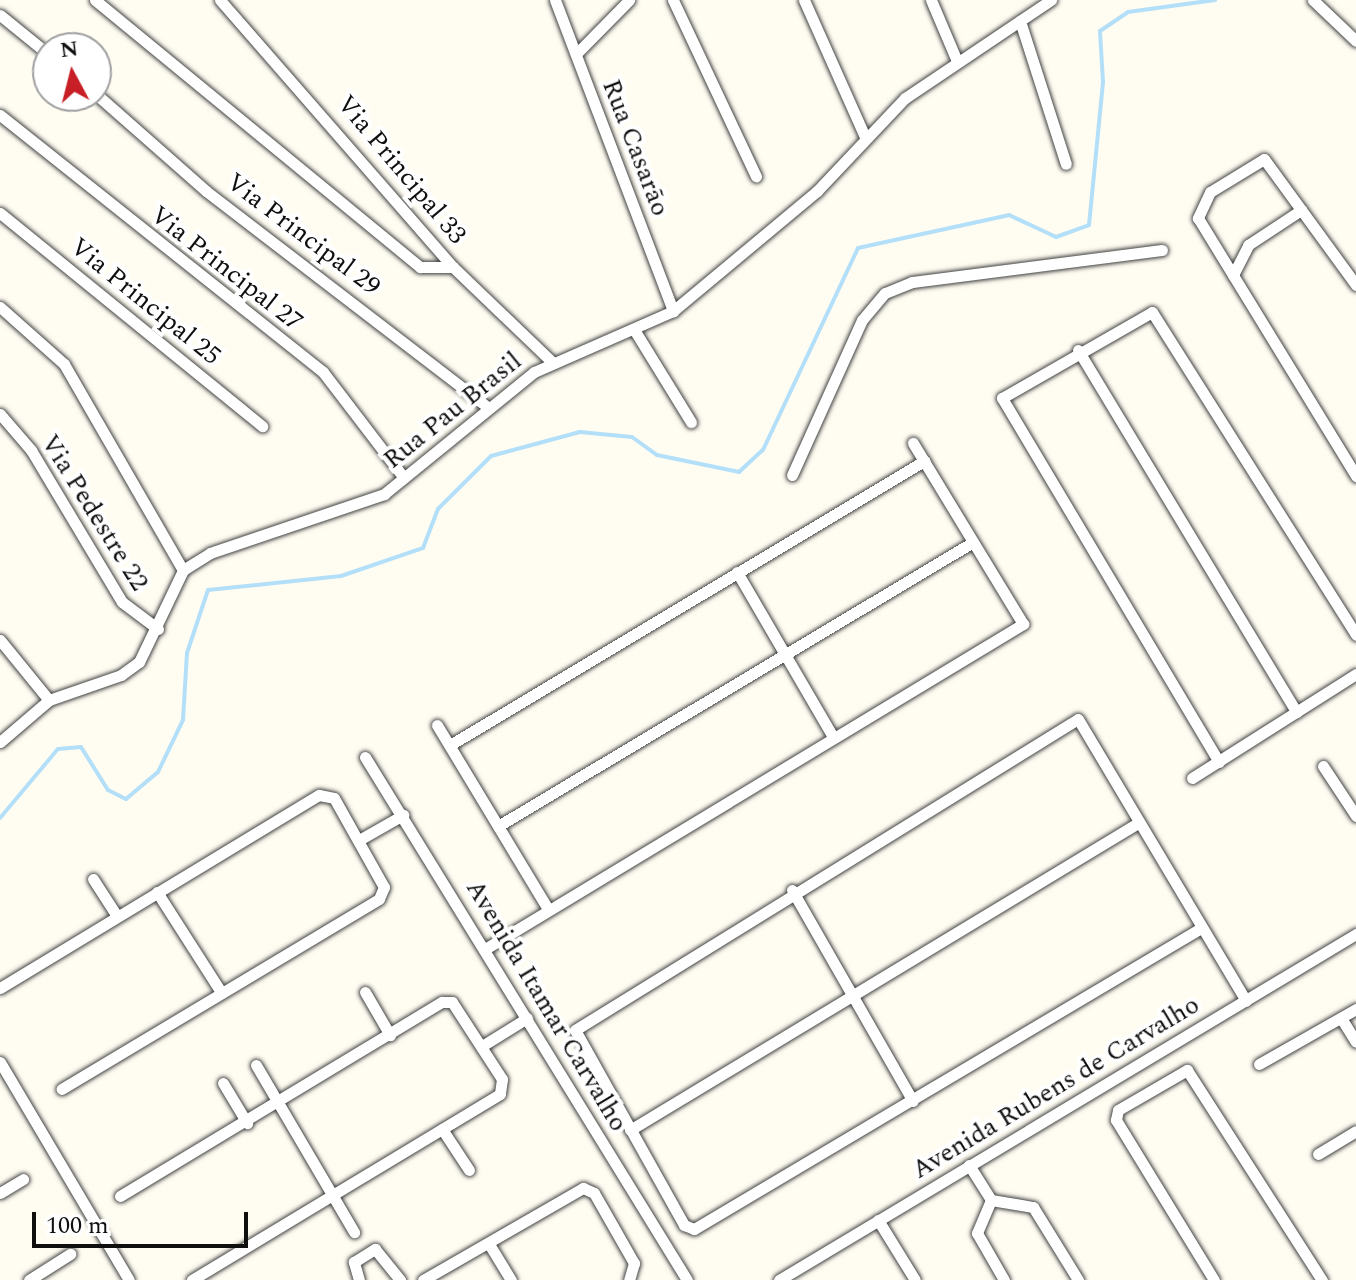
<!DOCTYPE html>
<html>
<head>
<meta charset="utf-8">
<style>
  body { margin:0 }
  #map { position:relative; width:1356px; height:1280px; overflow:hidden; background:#fffdf2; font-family:Spectral,serif }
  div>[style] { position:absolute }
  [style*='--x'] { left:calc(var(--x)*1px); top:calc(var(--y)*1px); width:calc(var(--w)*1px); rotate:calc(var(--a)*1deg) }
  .stream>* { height:4px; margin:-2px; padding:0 2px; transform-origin:2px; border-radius:2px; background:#b4dff9 }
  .roads { filter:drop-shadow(0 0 2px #424242) drop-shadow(0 0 2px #424242) }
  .minor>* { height:11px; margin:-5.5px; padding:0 5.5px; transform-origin:5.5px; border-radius:5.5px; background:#fff }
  span { translate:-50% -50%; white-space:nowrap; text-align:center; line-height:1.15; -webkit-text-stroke:8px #fff; paint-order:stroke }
  .street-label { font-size:26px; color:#0f0f0f }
  .north { position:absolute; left:32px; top:32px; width:80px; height:80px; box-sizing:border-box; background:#fff; border:2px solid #9f9f9f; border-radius:50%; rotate:353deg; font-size:22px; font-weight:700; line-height:32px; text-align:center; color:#0f0f0f }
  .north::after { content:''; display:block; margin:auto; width:28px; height:36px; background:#c81f26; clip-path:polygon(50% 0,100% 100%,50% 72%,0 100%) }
  .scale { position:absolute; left:32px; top:1212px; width:216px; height:36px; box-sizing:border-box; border:4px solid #0f0f0f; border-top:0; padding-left:10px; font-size:24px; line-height:28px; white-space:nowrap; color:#0f0f0f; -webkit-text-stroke:6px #fff; paint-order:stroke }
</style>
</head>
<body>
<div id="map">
  <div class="stream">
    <div style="--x:0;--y:818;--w:90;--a:-50"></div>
    <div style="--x:58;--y:749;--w:23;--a:-5"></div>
    <div style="--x:81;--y:747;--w:51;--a:57.9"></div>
    <div style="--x:108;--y:790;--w:20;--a:27"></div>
    <div style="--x:126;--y:799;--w:42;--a:-40.2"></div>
    <div style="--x:158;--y:772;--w:58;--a:-64.3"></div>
    <div style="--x:183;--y:720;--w:67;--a:-86.6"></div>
    <div style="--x:187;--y:653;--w:66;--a:-71.6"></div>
    <div style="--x:208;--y:590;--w:134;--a:-6"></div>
    <div style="--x:341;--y:576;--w:87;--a:-18.9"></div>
    <div style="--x:423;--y:548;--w:42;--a:-69"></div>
    <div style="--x:438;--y:509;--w:75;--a:-45"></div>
    <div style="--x:491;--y:456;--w:92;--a:-15.1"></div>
    <div style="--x:580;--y:432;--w:52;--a:5.5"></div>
    <div style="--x:632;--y:437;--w:31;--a:36"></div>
    <div style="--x:657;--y:455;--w:84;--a:11.7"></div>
    <div style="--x:739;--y:472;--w:33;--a:-43"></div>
    <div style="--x:763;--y:450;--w:223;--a:-64.8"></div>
    <div style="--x:858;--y:248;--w:155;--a:-12.3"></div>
    <div style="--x:1009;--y:215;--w:52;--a:25.1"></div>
    <div style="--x:1056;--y:237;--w:35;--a:-20"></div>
    <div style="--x:1089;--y:225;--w:144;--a:-84.4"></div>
    <div style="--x:1103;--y:82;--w:51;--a:-93.4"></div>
    <div style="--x:1100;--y:31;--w:34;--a:-34"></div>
    <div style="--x:1128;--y:12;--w:88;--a:-7.9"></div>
  </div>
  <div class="roads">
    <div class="minor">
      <div style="--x:95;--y:0;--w:421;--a:39.4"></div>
      <div style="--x:420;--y:267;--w:33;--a:0"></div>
      <div style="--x:220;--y:0;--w:354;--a:48.9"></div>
      <div style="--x:453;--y:267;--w:139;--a:43.8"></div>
      <div style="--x:555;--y:0;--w:333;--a:69.2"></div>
      <div style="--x:673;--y:0;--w:195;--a:64.8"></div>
      <div style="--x:804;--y:0;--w:150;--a:66"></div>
      <div style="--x:931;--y:0;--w:64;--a:67"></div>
      <div style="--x:1313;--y:0;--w:59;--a:43.6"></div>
      <div style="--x:0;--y:15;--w:62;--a:39.1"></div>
      <div style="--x:1020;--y:21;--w:150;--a:72.2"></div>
      <div style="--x:576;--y:54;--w:76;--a:-45.5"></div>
      <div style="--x:96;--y:94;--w:147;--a:41.4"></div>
      <div style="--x:206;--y:191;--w:354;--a:37.5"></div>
      <div style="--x:0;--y:115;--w:413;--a:38.5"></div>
      <div style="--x:323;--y:372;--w:133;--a:52.6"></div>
      <div style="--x:0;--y:213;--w:338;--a:39.1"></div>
      <div style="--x:1233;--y:275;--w:34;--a:-63"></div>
      <div style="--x:1248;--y:245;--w:64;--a:-33.4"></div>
      <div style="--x:1356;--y:285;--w:156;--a:-126.1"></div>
      <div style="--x:1264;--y:159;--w:63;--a:148.6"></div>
      <div style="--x:1210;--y:192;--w:29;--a:115"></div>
      <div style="--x:1198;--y:218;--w:303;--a:58.5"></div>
      <div style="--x:0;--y:307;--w:86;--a:41.7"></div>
      <div style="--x:64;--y:364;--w:238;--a:60"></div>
      <div style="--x:635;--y:331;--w:107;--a:58.4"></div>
      <div style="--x:1078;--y:350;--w:423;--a:58.9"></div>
      <div style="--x:0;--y:414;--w:48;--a:49.3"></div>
      <div style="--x:31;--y:450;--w:177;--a:59.1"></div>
      <div style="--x:122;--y:602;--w:45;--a:36.9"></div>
      <div style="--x:792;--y:475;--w:170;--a:-65.7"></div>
      <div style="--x:862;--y:320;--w:35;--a:-50"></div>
      <div style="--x:885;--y:293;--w:29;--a:-22"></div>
      <div style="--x:912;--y:282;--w:252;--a:-7.3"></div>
      <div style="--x:737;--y:572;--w:191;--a:59.8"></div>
      <div style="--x:0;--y:640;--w:77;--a:50.8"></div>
      <div style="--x:437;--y:725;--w:215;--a:58.9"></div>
      <div style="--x:0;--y:742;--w:65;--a:-40.6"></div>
      <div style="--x:49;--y:700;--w:76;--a:-19.1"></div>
      <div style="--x:121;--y:675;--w:22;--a:-36"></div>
      <div style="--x:139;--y:662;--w:102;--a:-64.4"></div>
      <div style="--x:183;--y:570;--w:32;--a:-32"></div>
      <div style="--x:210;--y:553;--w:184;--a:-18.7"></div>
      <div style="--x:384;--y:494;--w:193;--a:-39.1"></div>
      <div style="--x:534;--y:372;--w:152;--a:-23.7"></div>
      <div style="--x:673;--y:311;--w:187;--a:-39.8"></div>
      <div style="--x:817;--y:191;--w:128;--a:-46.6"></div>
      <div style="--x:905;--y:98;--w:176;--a:-33.9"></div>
      <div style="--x:450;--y:745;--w:553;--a:-30.93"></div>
      <div style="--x:365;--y:757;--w:614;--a:58.38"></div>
      <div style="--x:1219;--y:762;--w:424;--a:-120.8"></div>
      <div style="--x:1002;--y:398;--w:173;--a:-29.8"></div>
      <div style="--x:1152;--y:312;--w:382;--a:57.7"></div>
      <div style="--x:1323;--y:766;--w:60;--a:56.6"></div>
      <div style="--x:1192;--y:778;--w:194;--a:-32.4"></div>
      <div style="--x:498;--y:826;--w:553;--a:-30.87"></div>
      <div style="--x:359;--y:840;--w:51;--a:-29.6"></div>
      <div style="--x:93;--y:879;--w:44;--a:57"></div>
      <div style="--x:792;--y:890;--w:243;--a:60.2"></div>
      <div style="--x:157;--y:892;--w:119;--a:57.4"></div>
      <div style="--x:1201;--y:928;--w:590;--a:149.3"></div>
      <div style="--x:694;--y:1229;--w:11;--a:-158"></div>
      <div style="--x:684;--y:1225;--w:223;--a:-119.2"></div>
      <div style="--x:575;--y:1030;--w:591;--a:-31.73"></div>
      <div style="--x:1078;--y:719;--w:328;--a:59.2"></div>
      <div style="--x:485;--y:949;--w:629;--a:-31.14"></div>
      <div style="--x:1023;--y:624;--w:212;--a:-121.3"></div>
      <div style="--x:0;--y:988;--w:373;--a:-31.2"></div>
      <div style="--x:319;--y:795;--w:15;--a:11"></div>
      <div style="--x:334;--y:798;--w:102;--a:60.7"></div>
      <div style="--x:384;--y:887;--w:13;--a:113"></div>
      <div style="--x:379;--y:899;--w:370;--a:149.1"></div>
      <div style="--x:365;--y:992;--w:50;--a:59.8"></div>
      <div style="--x:1341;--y:1018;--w:28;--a:58"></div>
      <div style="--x:482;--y:1046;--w:53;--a:-31.9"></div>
      <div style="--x:0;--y:1062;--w:253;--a:59.4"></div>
      <div style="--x:1259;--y:1064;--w:112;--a:-29.6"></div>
      <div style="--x:256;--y:1065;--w:194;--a:59.6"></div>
      <div style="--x:223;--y:1083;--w:47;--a:59"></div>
      <div style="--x:442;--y:1129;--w:49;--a:56.6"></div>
      <div style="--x:630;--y:1130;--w:594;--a:-31.15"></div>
      <div style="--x:1318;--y:1154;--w:44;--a:-31.2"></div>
      <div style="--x:969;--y:1165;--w:41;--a:57.8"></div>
      <div style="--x:991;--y:1200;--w:36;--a:113"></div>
      <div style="--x:977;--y:1233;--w:54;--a:60.1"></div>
      <div style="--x:0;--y:1193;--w:27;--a:-31"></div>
      <div style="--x:120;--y:1196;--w:376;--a:-31.1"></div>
      <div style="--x:442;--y:1002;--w:10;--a:0"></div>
      <div style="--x:452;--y:1002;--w:92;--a:57"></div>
      <div style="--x:502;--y:1079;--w:15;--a:98"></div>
      <div style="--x:500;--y:1094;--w:360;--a:148.9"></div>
      <div style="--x:991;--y:1200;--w:43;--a:9.5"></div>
      <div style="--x:1033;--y:1207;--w:86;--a:58.3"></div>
      <div style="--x:878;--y:1220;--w:70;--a:58.3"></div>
      <div style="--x:489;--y:1244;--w:42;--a:58.6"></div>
      <div style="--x:29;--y:1280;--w:49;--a:-32.4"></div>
      <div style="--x:359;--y:1280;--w:19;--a:-106"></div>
      <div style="--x:354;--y:1262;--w:25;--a:-32"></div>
      <div style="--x:375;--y:1249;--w:40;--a:51"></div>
      <div style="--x:423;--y:1280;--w:185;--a:-29.9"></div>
      <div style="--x:583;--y:1188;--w:12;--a:24"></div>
      <div style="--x:594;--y:1193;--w:81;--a:60.3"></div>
      <div style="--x:634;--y:1263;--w:18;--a:106"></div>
      <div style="--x:779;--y:1280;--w:673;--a:-30.95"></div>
      <div style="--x:1214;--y:1280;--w:188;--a:-121.5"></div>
      <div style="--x:1116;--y:1120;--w:10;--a:-79"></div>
      <div style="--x:1118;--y:1110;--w:80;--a:-30.1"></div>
      <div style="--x:1187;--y:1070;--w:250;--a:57.3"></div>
    </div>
  </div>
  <div class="street-label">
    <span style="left:635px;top:148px;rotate:69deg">Rua Casarão</span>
    <span style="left:401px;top:170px;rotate:50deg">Via Principal 33</span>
    <span style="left:303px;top:235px;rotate:37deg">Via Principal 29</span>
    <span style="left:226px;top:269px;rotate:38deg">Via Principal 27</span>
    <span style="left:145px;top:302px;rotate:39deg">Via Principal 25</span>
    <span style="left:453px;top:411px;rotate:-39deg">Rua Pau Brasil</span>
    <span style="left:94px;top:513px;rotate:58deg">Via Pedestre 22</span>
    <span style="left:546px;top:1006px;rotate:59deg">Avenida Itamar Carvalho</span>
    <span style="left:1056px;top:1088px;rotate:-31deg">Avenida Rubens de Carvalho</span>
  </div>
  <div class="north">N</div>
  <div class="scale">100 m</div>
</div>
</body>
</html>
